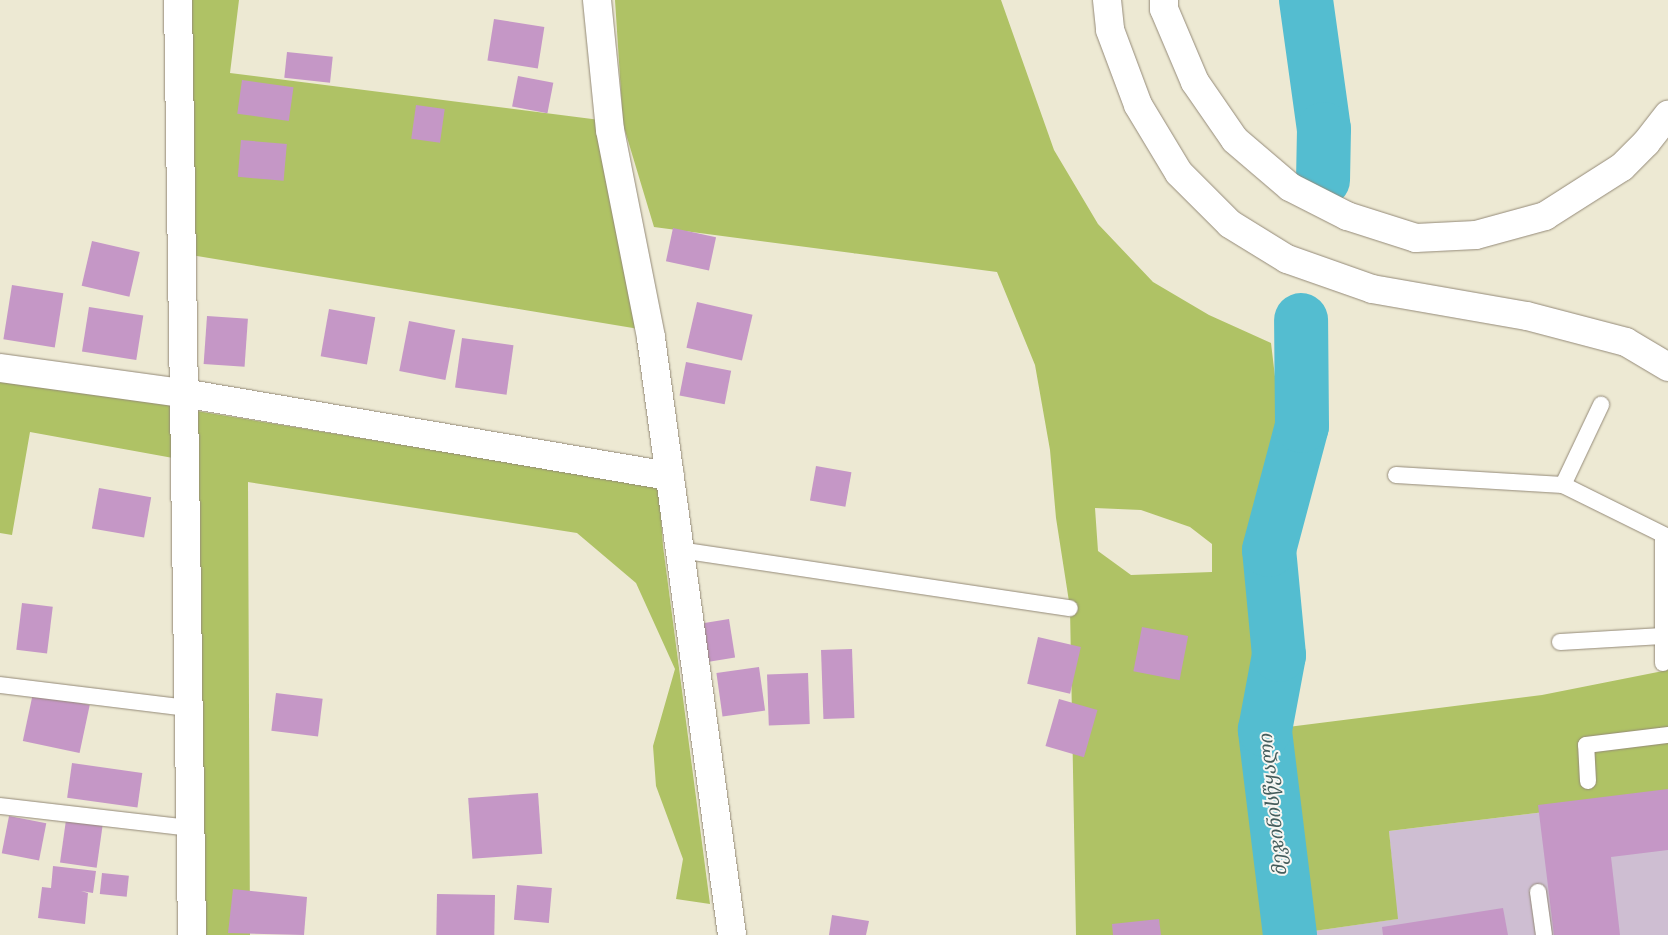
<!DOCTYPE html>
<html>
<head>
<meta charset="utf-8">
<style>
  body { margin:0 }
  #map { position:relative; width:1668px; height:935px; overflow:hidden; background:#ede9d3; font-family:"IM FELL English","Noto Serif Georgian",serif }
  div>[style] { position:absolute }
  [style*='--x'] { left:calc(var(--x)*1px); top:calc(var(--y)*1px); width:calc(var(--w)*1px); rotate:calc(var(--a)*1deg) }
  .industrial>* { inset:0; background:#cebed2 }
  .green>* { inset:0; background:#afc265 }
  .river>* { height:54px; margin:-27px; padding:0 27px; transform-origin:27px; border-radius:27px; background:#54bdd0 }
  .building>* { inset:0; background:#c597c6; transform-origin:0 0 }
  .roads { filter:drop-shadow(0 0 1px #948a78) drop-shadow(0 0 1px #948a78) }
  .lane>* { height:16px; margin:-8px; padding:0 8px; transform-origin:8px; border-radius:8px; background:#fff }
  .street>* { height:28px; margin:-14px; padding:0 14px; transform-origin:14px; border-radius:14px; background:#fff }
  .highway>* { height:28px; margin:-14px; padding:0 14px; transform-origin:14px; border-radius:14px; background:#fff }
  span { translate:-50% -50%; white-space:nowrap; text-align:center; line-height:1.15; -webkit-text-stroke:4px #f6f6f2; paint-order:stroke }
  .water-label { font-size:19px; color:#445d5c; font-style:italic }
</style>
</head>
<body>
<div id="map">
  <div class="industrial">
    <div style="clip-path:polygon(1668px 797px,1668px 935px,1307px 935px,1307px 932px,1397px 919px,1389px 831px)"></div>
  </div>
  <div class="green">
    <div style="clip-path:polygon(187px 0,239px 0,230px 73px,600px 120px,639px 329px,191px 255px)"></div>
    <div style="clip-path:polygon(evenodd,615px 0,1001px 0,1054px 150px,1098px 224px,1153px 282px,1209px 315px,1271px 343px,1283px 444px,1249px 550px,1258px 616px,1249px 689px,1279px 935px,1076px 935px,1070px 608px,1056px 518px,1050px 450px,1035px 365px,997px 272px,654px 227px,623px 124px,615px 0,1095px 508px,1141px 510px,1190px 527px,1212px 544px,1212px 572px,1131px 575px,1098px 551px,1095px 508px)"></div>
    <div style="clip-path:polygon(0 368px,183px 393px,184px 460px,30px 432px,12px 535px,0 533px)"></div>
    <div style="clip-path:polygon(197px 411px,659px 487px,663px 546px,710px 904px,676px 899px,683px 859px,656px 786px,653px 746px,675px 669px,636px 583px,577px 533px,248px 482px,250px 935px,201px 935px)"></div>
    <div style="clip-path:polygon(1668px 670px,1668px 797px,1389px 831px,1398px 919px,1307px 932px,1287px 863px,1280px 728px,1542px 695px)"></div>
  </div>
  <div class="river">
    <div style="--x:1306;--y:0;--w:130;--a:82.1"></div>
    <div style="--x:1324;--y:129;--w:51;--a:91.1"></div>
    <div style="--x:1290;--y:935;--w:207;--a:-97"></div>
    <div style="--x:1265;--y:730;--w:76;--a:-79.4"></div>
    <div style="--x:1279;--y:655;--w:105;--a:-95.4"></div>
    <div style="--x:1269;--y:550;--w:128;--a:-75.1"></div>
    <div style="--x:1302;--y:426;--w:106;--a:-90.5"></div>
  </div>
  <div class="building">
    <div style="left:494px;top:19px;width:51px;height:42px;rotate:9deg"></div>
    <div style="left:287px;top:52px;width:46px;height:26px;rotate:6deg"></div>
    <div style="left:518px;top:76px;width:36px;height:31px;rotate:11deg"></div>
    <div style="left:242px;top:80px;width:52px;height:34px;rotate:8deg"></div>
    <div style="left:416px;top:105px;width:29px;height:34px;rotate:8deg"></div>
    <div style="left:241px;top:140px;width:46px;height:37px;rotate:5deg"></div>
    <div style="left:673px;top:228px;width:44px;height:34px;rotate:12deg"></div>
    <div style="left:92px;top:241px;width:49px;height:46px;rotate:13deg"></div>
    <div style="left:12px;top:285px;width:52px;height:55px;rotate:9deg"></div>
    <div style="left:697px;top:302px;width:57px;height:47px;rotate:13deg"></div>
    <div style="left:89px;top:307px;width:55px;height:45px;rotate:9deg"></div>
    <div style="left:329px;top:309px;width:47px;height:48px;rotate:10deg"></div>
    <div style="left:207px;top:316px;width:41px;height:48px;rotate:4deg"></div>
    <div style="left:409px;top:321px;width:47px;height:51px;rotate:11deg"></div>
    <div style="left:462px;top:338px;width:52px;height:50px;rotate:8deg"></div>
    <div style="left:686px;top:362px;width:46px;height:34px;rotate:11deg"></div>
    <div style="left:816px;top:466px;width:36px;height:35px;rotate:10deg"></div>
    <div style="left:99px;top:488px;width:53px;height:41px;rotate:10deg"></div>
    <div style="left:22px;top:603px;width:31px;height:47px;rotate:7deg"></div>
    <div style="left:729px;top:619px;width:39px;height:28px;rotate:81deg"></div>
    <div style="left:1142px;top:627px;width:47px;height:45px;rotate:11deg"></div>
    <div style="left:1038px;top:637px;width:44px;height:48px;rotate:13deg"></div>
    <div style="left:852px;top:649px;width:69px;height:31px;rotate:88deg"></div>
    <div style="left:759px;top:667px;width:44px;height:43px;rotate:82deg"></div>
    <div style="left:808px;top:673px;width:51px;height:41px;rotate:88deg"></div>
    <div style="left:33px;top:693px;width:58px;height:49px;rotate:12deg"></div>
    <div style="left:276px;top:693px;width:47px;height:38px;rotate:7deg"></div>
    <div style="left:1059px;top:699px;width:40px;height:49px;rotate:16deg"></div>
    <div style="left:72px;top:763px;width:71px;height:35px;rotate:8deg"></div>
    <div style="clip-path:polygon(1668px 789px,1668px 850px,1611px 857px,1620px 935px,1554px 935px,1538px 805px)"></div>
    <div style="left:538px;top:793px;width:61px;height:70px;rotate:86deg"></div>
    <div style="left:9px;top:816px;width:38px;height:38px;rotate:11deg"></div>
    <div style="left:66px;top:820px;width:37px;height:43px;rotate:8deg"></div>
    <div style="clip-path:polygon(53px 866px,96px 871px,93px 893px,81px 891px,88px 893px,85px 924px,38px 918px,42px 887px,51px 888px)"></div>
    <div style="left:102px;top:873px;width:27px;height:21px;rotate:6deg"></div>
    <div style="left:517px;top:885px;width:35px;height:35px;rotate:5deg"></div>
    <div style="clip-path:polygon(233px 889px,307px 897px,304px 935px,228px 933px)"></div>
    <div style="left:437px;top:894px;width:58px;height:41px;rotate:1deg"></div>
    <div style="clip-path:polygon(1503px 908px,1508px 935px,1383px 935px,1382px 927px)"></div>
    <div style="clip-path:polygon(832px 915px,869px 921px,866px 935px,829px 935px)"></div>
    <div style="clip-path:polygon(1159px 919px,1161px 935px,1113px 935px,1112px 924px)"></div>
  </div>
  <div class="roads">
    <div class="lane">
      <div style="--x:1396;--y:475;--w:167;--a:3.4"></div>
      <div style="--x:1563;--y:485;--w:117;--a:26.3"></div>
      <div style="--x:1563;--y:485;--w:89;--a:-64.6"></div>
      <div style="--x:680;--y:550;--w:394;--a:8.5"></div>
      <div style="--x:1560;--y:642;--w:103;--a:-3.3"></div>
      <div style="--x:1663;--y:663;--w:127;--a:-90"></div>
      <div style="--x:0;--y:685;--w:189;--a:7"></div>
      <div style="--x:1588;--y:781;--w:36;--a:-93"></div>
      <div style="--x:1586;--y:745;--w:83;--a:-7"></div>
      <div style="--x:0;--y:806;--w:191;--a:6.6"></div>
      <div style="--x:1538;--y:892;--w:43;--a:82.1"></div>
    </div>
    <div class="street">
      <div style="--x:178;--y:0;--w:935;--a:89.14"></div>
      <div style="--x:597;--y:0;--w:131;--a:84.3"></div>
      <div style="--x:610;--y:130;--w:212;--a:78.8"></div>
      <div style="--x:651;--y:338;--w:602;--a:82.27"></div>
      <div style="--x:0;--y:368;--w:185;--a:7.8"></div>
      <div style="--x:183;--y:393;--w:494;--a:9.7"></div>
    </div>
    <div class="highway">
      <div style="--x:1107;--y:0;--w:30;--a:84"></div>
      <div style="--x:1110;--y:30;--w:80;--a:69.5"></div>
      <div style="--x:1138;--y:105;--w:79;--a:58.9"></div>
      <div style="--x:1179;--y:173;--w:72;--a:45"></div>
      <div style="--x:1230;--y:224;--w:67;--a:31.6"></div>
      <div style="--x:1287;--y:259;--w:90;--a:19.4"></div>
      <div style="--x:1372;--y:289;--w:157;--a:9.9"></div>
      <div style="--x:1527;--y:316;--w:102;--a:14.7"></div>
      <div style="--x:1626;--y:342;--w:49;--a:30.8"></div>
      <div style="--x:1164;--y:0;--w:9;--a:90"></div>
      <div style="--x:1164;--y:9;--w:79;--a:67"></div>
      <div style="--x:1195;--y:82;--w:70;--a:55.4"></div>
      <div style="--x:1235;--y:140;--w:72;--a:40.5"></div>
      <div style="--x:1290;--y:187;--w:64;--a:27"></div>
      <div style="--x:1347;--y:216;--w:72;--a:17.7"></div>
      <div style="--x:1416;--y:238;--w:60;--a:-2.9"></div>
      <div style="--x:1476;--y:235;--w:72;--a:-15.4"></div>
      <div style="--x:1545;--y:216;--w:91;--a:-32.5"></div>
      <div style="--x:1622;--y:167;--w:34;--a:-45"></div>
      <div style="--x:1646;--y:143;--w:36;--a:-52"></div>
    </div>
  </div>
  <div class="water-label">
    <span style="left:1275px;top:805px;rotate:-96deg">მეჯინისწყალი</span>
  </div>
</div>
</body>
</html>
